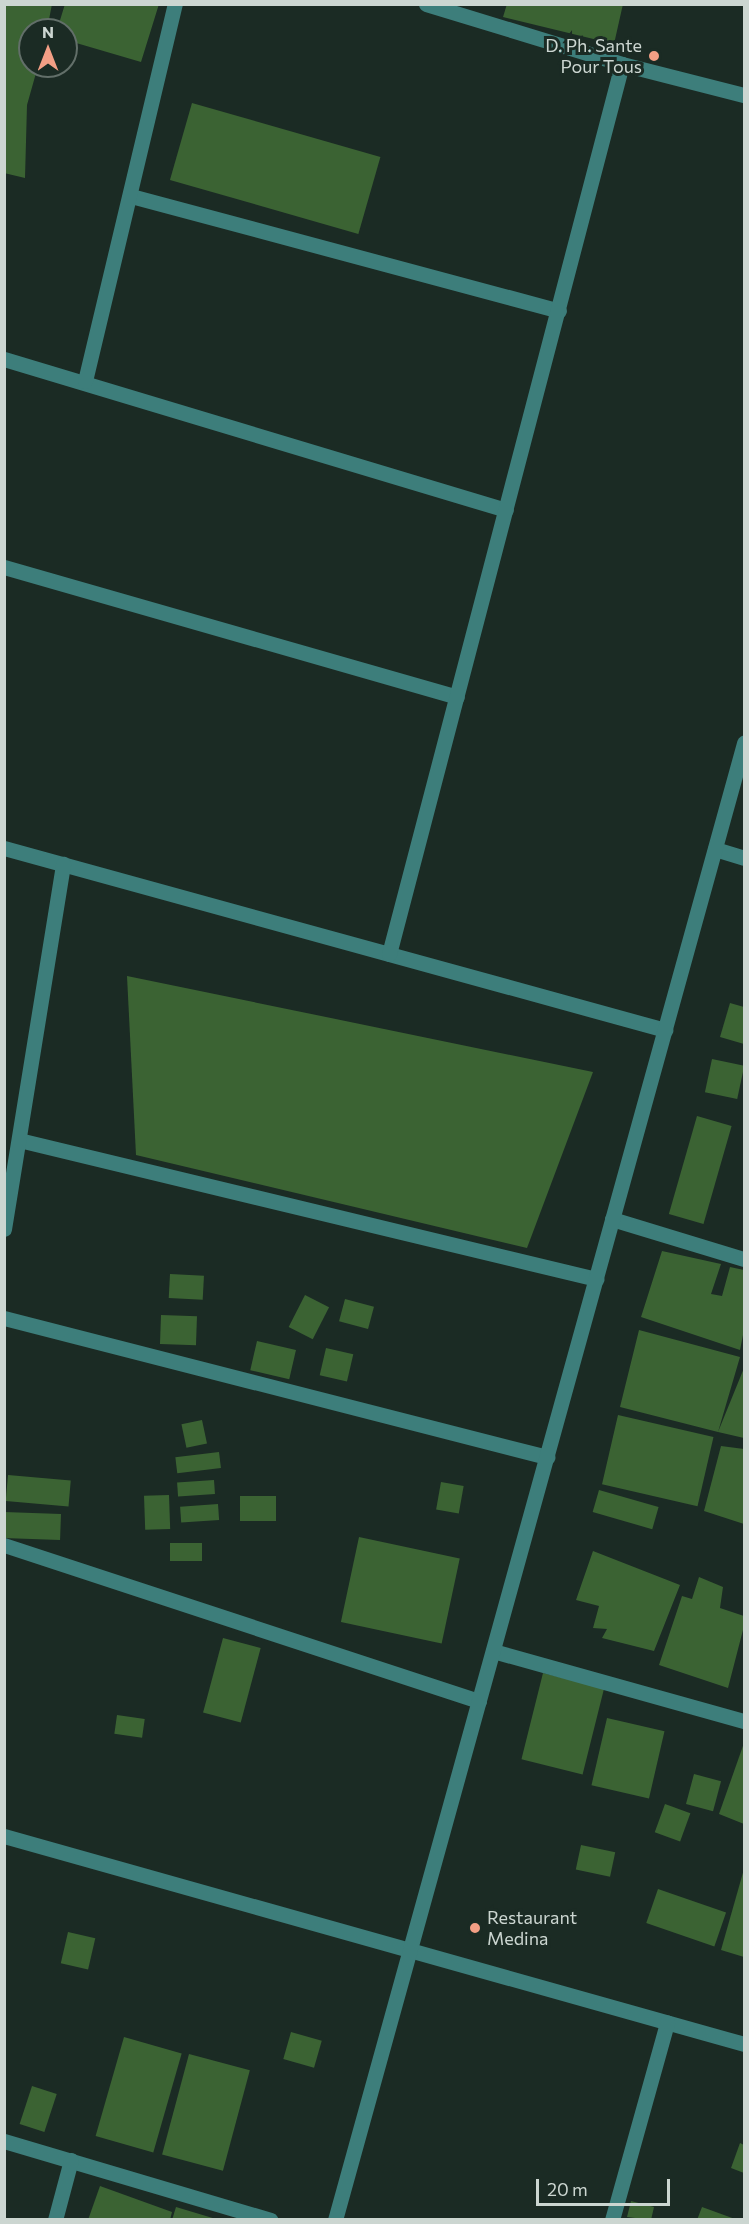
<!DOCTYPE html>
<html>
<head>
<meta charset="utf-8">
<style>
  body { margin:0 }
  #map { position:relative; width:749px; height:2224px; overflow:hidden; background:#1b2b24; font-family:Commissioner,sans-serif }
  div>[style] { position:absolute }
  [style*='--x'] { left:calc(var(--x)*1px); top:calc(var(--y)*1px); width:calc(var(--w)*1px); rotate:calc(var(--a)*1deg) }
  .building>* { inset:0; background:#3b6333; transform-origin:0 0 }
  .minor>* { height:15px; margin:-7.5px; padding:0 7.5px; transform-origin:7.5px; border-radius:7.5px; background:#3d7e7b }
  .dots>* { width:16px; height:16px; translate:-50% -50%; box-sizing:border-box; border:3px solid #1b2b24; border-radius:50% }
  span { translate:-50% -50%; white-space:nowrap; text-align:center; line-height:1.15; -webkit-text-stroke:6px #1b2b24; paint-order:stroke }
  .poi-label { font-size:18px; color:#ccd6d1 }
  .right { translate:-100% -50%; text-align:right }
  .left { translate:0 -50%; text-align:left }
  .frame { position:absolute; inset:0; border:6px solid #ccd6d1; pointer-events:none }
  .north { position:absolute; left:18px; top:18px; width:60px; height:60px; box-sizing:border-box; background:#1b2b24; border:2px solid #626f69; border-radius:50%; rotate:0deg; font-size:16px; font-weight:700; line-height:24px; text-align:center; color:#ccd6d1 }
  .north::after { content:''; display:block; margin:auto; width:21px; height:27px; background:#f39f85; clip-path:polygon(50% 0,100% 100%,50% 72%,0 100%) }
  .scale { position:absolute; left:536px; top:2179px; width:134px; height:27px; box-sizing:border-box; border:3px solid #ccd6d1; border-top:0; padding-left:8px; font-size:18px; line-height:21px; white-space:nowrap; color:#ccd6d1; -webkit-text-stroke:4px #1b2b24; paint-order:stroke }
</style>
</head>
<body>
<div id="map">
  <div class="building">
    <div style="clip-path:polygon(4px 4px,52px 4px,47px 30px,30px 30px,30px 66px,38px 66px,27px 105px,25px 178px,4px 173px)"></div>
    <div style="clip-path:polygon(65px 4px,159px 4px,141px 62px,66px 40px,66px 30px,57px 30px)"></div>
    <div style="clip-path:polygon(507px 4px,623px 4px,614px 44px,503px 17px)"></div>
    <div style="left:192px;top:103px;width:196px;height:80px;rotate:16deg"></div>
    <div style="clip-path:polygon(127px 976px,593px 1072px,527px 1248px,136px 1155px)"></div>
    <div style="clip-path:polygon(730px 1003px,744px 1007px,744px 1044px,720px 1037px)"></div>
    <div style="left:712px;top:1059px;width:33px;height:34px;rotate:12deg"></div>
    <div style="left:697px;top:1116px;width:36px;height:102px;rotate:16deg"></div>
    <div style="clip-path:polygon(662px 1251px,721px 1264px,711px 1294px,722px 1296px,730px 1267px,744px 1270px,744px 1330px,740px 1350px,641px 1317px)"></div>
    <div style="left:170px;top:1274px;width:34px;height:24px;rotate:3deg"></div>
    <div style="left:305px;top:1295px;width:27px;height:36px;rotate:27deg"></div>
    <div style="left:345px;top:1299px;width:30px;height:23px;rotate:15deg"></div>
    <div style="left:161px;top:1315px;width:36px;height:29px;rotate:2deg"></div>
    <div style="clip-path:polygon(639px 1330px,740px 1357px,718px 1432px,744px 1368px,744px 1438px,718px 1432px,620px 1407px)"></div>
    <div style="left:257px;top:1341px;width:40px;height:30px;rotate:13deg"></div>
    <div style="left:326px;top:1348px;width:28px;height:28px;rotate:13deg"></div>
    <div style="left:618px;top:1415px;width:98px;height:71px;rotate:13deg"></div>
    <div style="left:202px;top:1420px;width:24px;height:21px;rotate:78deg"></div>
    <div style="clip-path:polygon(721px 1446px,744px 1449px,744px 1524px,704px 1511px)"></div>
    <div style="left:219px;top:1452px;width:16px;height:44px;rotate:83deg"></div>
    <div style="left:8px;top:1475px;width:63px;height:26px;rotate:5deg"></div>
    <div style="left:214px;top:1480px;width:14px;height:37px;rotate:86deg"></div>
    <div style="left:441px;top:1482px;width:23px;height:28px;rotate:10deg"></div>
    <div style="left:599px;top:1490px;width:62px;height:23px;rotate:16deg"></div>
    <div style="left:169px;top:1495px;width:34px;height:25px;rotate:88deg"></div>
    <div style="left:276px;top:1496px;width:25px;height:36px;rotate:90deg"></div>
    <div style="left:218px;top:1504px;width:16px;height:38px;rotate:86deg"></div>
    <div style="left:4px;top:1512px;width:57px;height:26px;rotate:2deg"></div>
    <div style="left:359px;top:1537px;width:103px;height:87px;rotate:12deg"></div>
    <div style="left:170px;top:1543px;width:32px;height:18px"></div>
    <div style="clip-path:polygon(593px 1551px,680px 1585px,654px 1651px,602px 1638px,607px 1629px,593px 1628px,599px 1606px,576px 1600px)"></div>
    <div style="clip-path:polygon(699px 1577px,723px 1587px,720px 1608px,744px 1616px,744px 1626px,728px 1688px,659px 1665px,682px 1596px,692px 1599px)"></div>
    <div style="left:223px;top:1638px;width:39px;height:77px;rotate:15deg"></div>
    <div style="left:543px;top:1673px;width:63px;height:89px;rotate:14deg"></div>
    <div style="left:117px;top:1715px;width:28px;height:19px;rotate:8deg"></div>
    <div style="left:607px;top:1718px;width:59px;height:69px;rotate:13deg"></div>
    <div style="clip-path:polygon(744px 1743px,744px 1824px,719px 1814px)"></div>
    <div style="left:694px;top:1774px;width:28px;height:31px;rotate:15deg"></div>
    <div style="left:665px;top:1804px;width:27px;height:30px;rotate:20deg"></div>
    <div style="left:581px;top:1845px;width:35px;height:25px;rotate:12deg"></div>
    <div style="clip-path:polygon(744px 1869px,744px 1957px,721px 1950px)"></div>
    <div style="left:658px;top:1889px;width:72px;height:36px;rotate:19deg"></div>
    <div style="left:68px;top:1932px;width:28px;height:32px;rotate:13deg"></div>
    <div style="left:291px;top:2032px;width:32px;height:28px;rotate:16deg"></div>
    <div style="left:124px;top:2037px;width:60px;height:103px;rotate:16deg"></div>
    <div style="left:189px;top:2054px;width:63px;height:104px;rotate:15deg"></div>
    <div style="left:32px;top:2086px;width:26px;height:40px;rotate:18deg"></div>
    <div style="clip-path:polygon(740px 2143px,744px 2145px,744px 2173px,731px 2168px)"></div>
    <div style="clip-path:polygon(100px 2186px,172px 2212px,170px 2220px,88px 2220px)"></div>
    <div style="clip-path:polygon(631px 2201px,654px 2207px,651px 2220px,627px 2217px)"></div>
    <div style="clip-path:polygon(176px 2207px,216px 2219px,216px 2220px,172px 2220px)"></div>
    <div style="clip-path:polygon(702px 2207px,735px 2219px,735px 2220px,697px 2220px)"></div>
  </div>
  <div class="minor">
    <div style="--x:426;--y:4;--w:205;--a:17"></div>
    <div style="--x:622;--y:64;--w:126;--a:14.3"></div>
    <div style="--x:131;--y:196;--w:443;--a:15"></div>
    <div style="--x:4;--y:359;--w:524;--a:16.74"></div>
    <div style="--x:85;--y:381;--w:388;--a:-76.6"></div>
    <div style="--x:4;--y:567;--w:471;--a:16"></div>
    <div style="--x:4;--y:848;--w:686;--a:15.39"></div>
    <div style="--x:715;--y:849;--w:30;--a:17"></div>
    <div style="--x:389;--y:954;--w:920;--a:-75.33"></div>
    <div style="--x:19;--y:1140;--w:594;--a:13.54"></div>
    <div style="--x:612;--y:1219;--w:138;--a:16.9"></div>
    <div style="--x:4;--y:1229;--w:370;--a:-80.8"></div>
    <div style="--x:4;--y:1318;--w:561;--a:14.36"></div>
    <div style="--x:4;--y:1545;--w:500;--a:18.2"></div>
    <div style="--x:493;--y:1651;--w:261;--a:15.6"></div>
    <div style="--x:4;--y:1836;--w:769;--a:15.7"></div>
    <div style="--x:4;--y:2141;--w:278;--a:16.5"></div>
    <div style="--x:55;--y:2220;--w:62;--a:-75.1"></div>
    <div style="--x:335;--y:2220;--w:1533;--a:-74.52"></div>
    <div style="--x:612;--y:2220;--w:205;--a:-74.4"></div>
  </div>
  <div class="dots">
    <div style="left:654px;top:56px;background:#f39f85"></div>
    <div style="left:475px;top:1928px;background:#f39f85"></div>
  </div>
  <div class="poi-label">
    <span class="right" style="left:642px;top:56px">D. Ph. Sante<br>Pour Tous</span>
    <span class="left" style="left:487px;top:1928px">Restaurant<br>Medina</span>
  </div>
  <div class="frame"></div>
  <div class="north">N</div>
  <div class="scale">20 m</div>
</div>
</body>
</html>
